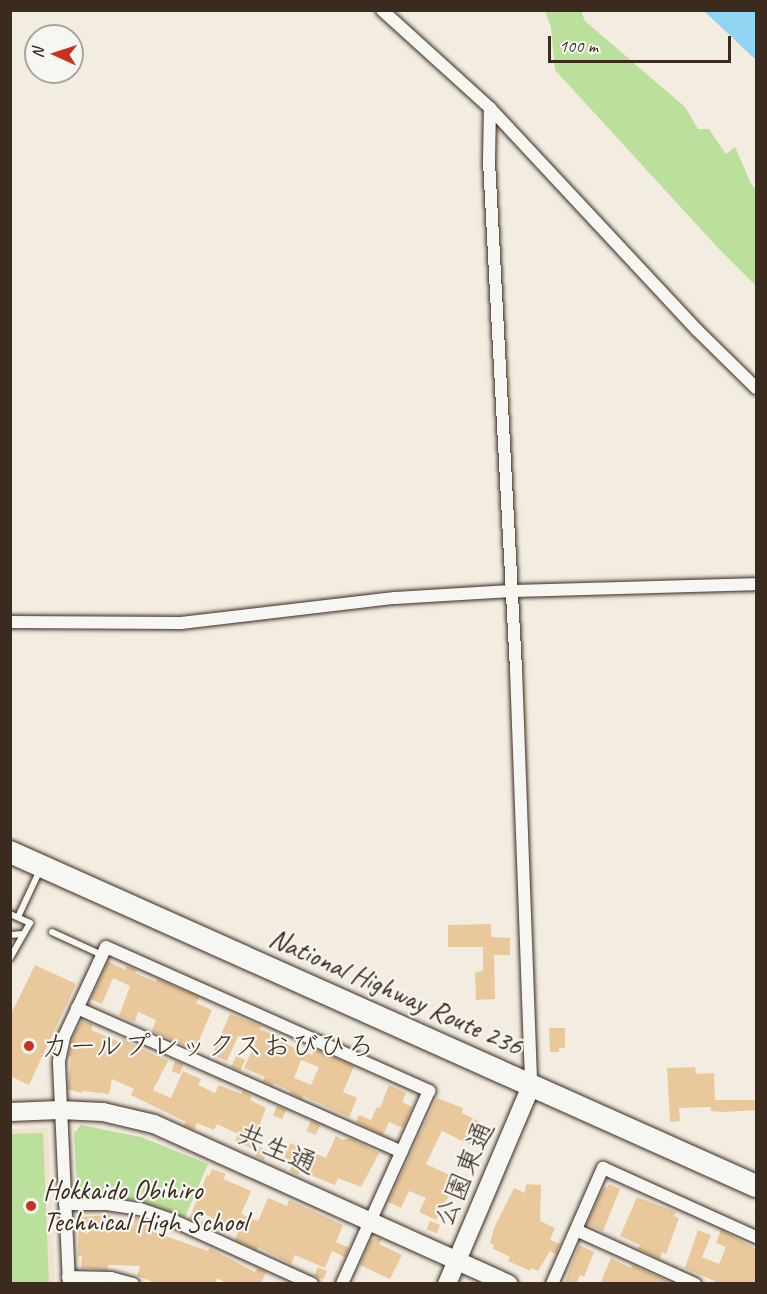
<!DOCTYPE html>
<html>
<head>
<meta charset="utf-8">
<style>
  body { margin:0 }
  #map { position:relative; width:767px; height:1294px; overflow:hidden; background:#f3ede1; font-family:Caveat,"Klee One",sans-serif }
  div>[style] { position:absolute }
  [style*='--x'] { left:calc(var(--x)*1px); top:calc(var(--y)*1px); width:calc(var(--w)*1px); rotate:calc(var(--a)*1deg) }
  .built>* { inset:0; background:#f0e2cc }
  .green>* { inset:0; background:#bbe09b }
  .water>* { inset:0; background:#92d4f4 }
  .building>* { inset:0; background:#e9c89b; transform-origin:0 0 }
  .roads { filter:drop-shadow(0 0 2px #3b2a1e) drop-shadow(0 0 2px #3b2a1e) }
  .lane>* { height:6px; margin:-3px; padding:0 3px; transform-origin:3px; border-radius:3px; background:#f6f6f2 }
  .street>* { height:12px; margin:-6px; padding:0 6px; transform-origin:6px; border-radius:6px; background:#f6f6f2 }
  .secondary>* { height:18px; margin:-9px; padding:0 9px; transform-origin:9px; border-radius:9px; background:#f6f6f2 }
  .highway>* { height:22px; margin:-11px; padding:0 11px; transform-origin:11px; border-radius:11px; background:#f6f6f2 }
  .dots>* { width:16px; height:16px; translate:-50% -50%; box-sizing:border-box; border:3px solid #f6f6f2; border-radius:50% }
  span { translate:-50% -50%; white-space:nowrap; text-align:center; line-height:1.15; -webkit-text-stroke:4.5px #f6f6f2; paint-order:stroke }
  .street-label { font-size:28px; color:#3b2a1e }
  .poi-label { font-size:28px; color:#3b2a1e }
  .left { translate:0 -50%; text-align:left }
  .frame { position:absolute; inset:0; border:12px solid #3b2a1e; pointer-events:none }
  .north { position:absolute; left:24px; top:24px; width:60px; height:60px; box-sizing:border-box; background:#f6f6f2; border:2px solid #aba49d; border-radius:50%; rotate:273deg; font-size:16px; font-weight:700; line-height:24px; text-align:center; color:#3b2a1e }
  .north::after { content:''; display:block; margin:auto; width:21px; height:27px; background:#c8321e; clip-path:polygon(50% 0,100% 100%,50% 72%,0 100%) }
  .scale { position:absolute; left:548px; top:36px; width:183px; height:27px; box-sizing:border-box; border:3px solid #3b2a1e; border-top:0; padding-left:8px; font-size:18px; line-height:21px; white-space:nowrap; color:#3b2a1e; -webkit-text-stroke:4px #f6f6f2; paint-order:stroke }
</style>
</head>
<body>
<div id="map">
  <div class="built">
    <div style="clip-path:polygon(48px 1128px,55px 1283px,11px 1283px,10px 1129px)"></div>
  </div>
  <div class="green">
    <div style="clip-path:polygon(545px 11px,581px 11px,585px 21px,685px 107px,698px 129px,709px 129px,726px 154px,735px 147px,751px 184px,756px 189px,756px 286px,718px 248px,555px 70px,551px 27px)"></div>
    <div style="clip-path:polygon(81px 1125px,141px 1137px,208px 1164px,185px 1217px,138px 1200px,84px 1196px,77px 1191px,74px 1133px)"></div>
    <div style="clip-path:polygon(43px 1133px,49px 1283px,11px 1283px,11px 1134px)"></div>
  </div>
  <div class="water">
    <div style="clip-path:polygon(704px 11px,756px 11px,756px 60px)"></div>
  </div>
  <div class="building">
    <div style="clip-path:polygon(491px 924px,491px 937px,510px 938px,510px 955px,494px 955px,495px 999px,476px 1000px,475px 972px,483px 971px,483px 947px,448px 947px,448px 925px)"></div>
    <div style="clip-path:polygon(108px 961px,125px 970px,127px 966px,137px 970px,135px 973px,156px 982px,157px 979px,199px 997px,196px 1003px,212px 1010px,195px 1050px,152px 1031px,156px 1020px,138px 1012px,135px 1022px,119px 1016px,130px 986px,113px 978px,102px 1004px,91px 999px)"></div>
    <div style="clip-path:polygon(35px 965px,76px 984px,29px 1085px,10px 1076px,10px 1016px)"></div>
    <div style="clip-path:polygon(evenodd,230px 1014px,261px 1026px,259px 1029px,272px 1034px,270px 1037px,293px 1047px,312px 1055px,315px 1049px,354px 1066px,343px 1092px,357px 1098px,349px 1117px,303px 1096px,302px 1099px,290px 1093px,291px 1091px,273px 1083px,272px 1085px,263px 1081px,265px 1077px,244px 1068px,255px 1044px,238px 1036px,227px 1061px,212px 1055px,230px 1014px,301px 1060px,319px 1067px,311px 1085px,294px 1078px,301px 1060px)"></div>
    <div style="clip-path:polygon(82px 1021px,93px 1024px,91px 1030px,120px 1042px,121px 1039px,168px 1061px,153px 1090px,171px 1098px,183px 1071px,201px 1079px,198px 1085px,215px 1093px,219px 1085px,241px 1094px,243px 1091px,252px 1096px,250px 1100px,266px 1108px,258px 1129px,261px 1130px,253px 1149px,235px 1141px,238px 1134px,217px 1124px,214px 1130px,197px 1123px,194px 1130px,184px 1125px,186px 1122px,131px 1095px,134px 1089px,112px 1079px,109px 1094px,82px 1091px,82px 1093px,68px 1089px,71px 1057px,68px 1056px,74px 1035px)"></div>
    <div style="clip-path:polygon(549px 1028px,565px 1028px,565px 1048px,559px 1048px,559px 1052px,550px 1052px)"></div>
    <div style="left:236px;top:1056px;width:10px;height:12px;rotate:24deg"></div>
    <div style="left:175px;top:1061px;width:9px;height:11px;rotate:18deg"></div>
    <div style="clip-path:polygon(695px 1067px,696px 1074px,714px 1073px,715px 1100px,756px 1100px,756px 1110px,724px 1112px,711px 1111px,711px 1107px,679px 1108px,680px 1121px,670px 1122px,667px 1068px)"></div>
    <div style="clip-path:polygon(389px 1085px,406px 1093px,402px 1102px,412px 1107px,403px 1128px,389px 1122px,383px 1135px,356px 1122px,359px 1115px,371px 1120px,377px 1107px,380px 1108px)"></div>
    <div style="clip-path:polygon(437px 1098px,463px 1108px,462px 1113px,480px 1122px,471px 1145px,442px 1131px,426px 1164px,458px 1179px,436px 1220px,419px 1212px,426px 1198px,409px 1191px,401px 1208px,388px 1202px)"></div>
    <div style="left:277px;top:1106px;width:10px;height:10px;rotate:24deg"></div>
    <div style="left:311px;top:1121px;width:10px;height:11px;rotate:24deg"></div>
    <div style="clip-path:polygon(336px 1136px,343px 1140px,349px 1138px,379px 1153px,361px 1187px,338px 1178px,335px 1185px,300px 1171px,298px 1175px,290px 1171px,293px 1162px,284px 1158px,290px 1143px,326px 1158px)"></div>
    <div style="left:260px;top:1147px;width:9px;height:10px;rotate:27deg"></div>
    <div style="clip-path:polygon(212px 1169px,226px 1174px,223px 1179px,251px 1191px,241px 1214px,258px 1221px,268px 1198px,287px 1206px,289px 1200px,343px 1225px,336px 1242px,349px 1248px,345px 1257px,332px 1251px,325px 1268px,295px 1255px,291px 1264px,258px 1247px,257px 1250px,235px 1240px,238px 1232px,221px 1226px,223px 1223px,202px 1213px,198px 1223px,189px 1219px,207px 1175px,209px 1176px)"></div>
    <div style="clip-path:polygon(526px 1184px,541px 1185px,540px 1221px,555px 1228px,550px 1240px,560px 1244px,556px 1254px,550px 1251px,538px 1271px,531px 1268px,530px 1271px,508px 1261px,510px 1257px,493px 1249px,494px 1245px,490px 1243px,494px 1228px,514px 1188px,525px 1193px)"></div>
    <div style="clip-path:polygon(609px 1184px,620px 1189px,603px 1231px,587px 1224px,604px 1187px,607px 1188px)"></div>
    <div style="clip-path:polygon(637px 1197px,676px 1212px,674px 1216px,679px 1218px,666px 1254px,662px 1252px,660px 1259px,638px 1249px,640px 1245px,620px 1236px)"></div>
    <div style="clip-path:polygon(111px 1215px,110px 1224px,133px 1226px,135px 1218px,148px 1220px,157px 1224px,154px 1232px,208px 1251px,209px 1248px,255px 1272px,257px 1268px,266px 1272px,261px 1284px,228px 1284px,217px 1278px,215px 1284px,158px 1284px,137px 1276px,140px 1266px,108px 1265px,108px 1270px,81px 1268px,82px 1256px,78px 1256px,79px 1217px)"></div>
    <div style="left:430px;top:1221px;width:11px;height:9px;rotate:22deg"></div>
    <div style="clip-path:polygon(698px 1230px,711px 1235px,702px 1257px,719px 1264px,726px 1247px,716px 1243px,721px 1230px,756px 1249px,756px 1284px,721px 1284px,685px 1268px)"></div>
    <div style="clip-path:polygon(379px 1238px,382px 1239px,379px 1244px,402px 1255px,390px 1279px,360px 1265px,371px 1240px)"></div>
    <div style="clip-path:polygon(579px 1245px,594px 1252px,584px 1277px,580px 1275px,576px 1284px,564px 1284px)"></div>
    <div style="clip-path:polygon(611px 1258px,631px 1268px,632px 1265px,674px 1284px,600px 1284px)"></div>
    <div style="left:318px;top:1267px;width:10px;height:9px;rotate:24deg"></div>
  </div>
  <div class="roads">
    <div class="lane">
      <div style="--x:10;--y:914;--w:22;--a:24"></div>
      <div style="--x:30;--y:923;--w:40;--a:119.7"></div>
      <div style="--x:18;--y:917;--w:50;--a:-65"></div>
      <div style="--x:52;--y:932;--w:55;--a:24.7"></div>
      <div style="--x:10;--y:935;--w:13;--a:-4"></div>
    </div>
    <div class="street">
      <div style="--x:382;--y:10;--w:146;--a:42.2"></div>
      <div style="--x:490;--y:108;--w:304;--a:47"></div>
      <div style="--x:697;--y:330;--w:83;--a:44.5"></div>
      <div style="--x:490;--y:108;--w:53;--a:91.1"></div>
      <div style="--x:489;--y:161;--w:510;--a:86.96"></div>
      <div style="--x:516;--y:670;--w:416;--a:87.9"></div>
      <div style="--x:10;--y:622;--w:171;--a:0.3"></div>
      <div style="--x:181;--y:623;--w:215;--a:-6.7"></div>
      <div style="--x:395;--y:598;--w:116;--a:-3.5"></div>
      <div style="--x:511;--y:591;--w:245;--a:-1.6"></div>
      <div style="--x:77;--y:1008;--w:355;--a:23.9"></div>
      <div style="--x:65;--y:1204;--w:42;--a:0"></div>
      <div style="--x:107;--y:1204;--w:33;--a:9"></div>
      <div style="--x:140;--y:1209;--w:36;--a:19"></div>
      <div style="--x:174;--y:1221;--w:152;--a:24.5"></div>
      <div style="--x:576;--y:1230;--w:131;--a:24.4"></div>
      <div style="--x:68;--y:1277;--w:43;--a:1.3"></div>
      <div style="--x:111;--y:1278;--w:23;--a:15"></div>
      <div style="--x:69;--y:1284;--w:223;--a:-92.6"></div>
      <div style="--x:59;--y:1061;--w:25;--a:-78"></div>
      <div style="--x:64;--y:1037;--w:99;--a:-65"></div>
      <div style="--x:106;--y:947;--w:354;--a:24"></div>
      <div style="--x:429;--y:1091;--w:212;--a:114.3"></div>
      <div style="--x:552;--y:1284;--w:127;--a:-66.3"></div>
      <div style="--x:603;--y:1168;--w:168;--a:24.3"></div>
    </div>
    <div class="secondary">
      <div style="--x:10;--y:1112;--w:50;--a:-2.3"></div>
      <div style="--x:60;--y:1110;--w:43;--a:2.7"></div>
      <div style="--x:103;--y:1112;--w:52;--a:13.2"></div>
      <div style="--x:154;--y:1124;--w:389;--a:24.3"></div>
      <div style="--x:447;--y:1284;--w:215;--a:-67"></div>
    </div>
    <div class="highway">
      <div style="--x:10;--y:852;--w:817;--a:24.12"></div>
    </div>
  </div>
  <div class="dots">
    <div style="left:29px;top:1046px;background:#c8321e"></div>
    <div style="left:31px;top:1206px;background:#c8321e"></div>
  </div>
  <div class="street-label">
    <span style="left:396px;top:992px;rotate:24deg">National Highway Route 236</span>
    <span style="left:277px;top:1149px;rotate:24deg">共生通</span>
    <span style="left:464px;top:1174px;rotate:-67deg">公園東通</span>
  </div>
  <div class="poi-label">
    <span class="left" style="left:41px;top:1046px">カールプレックスおびひろ</span>
    <span class="left" style="left:43px;top:1206px">Hokkaido Obihiro<br>Technical High School</span>
  </div>
  <div class="frame"></div>
  <div class="north">N</div>
  <div class="scale">100 m</div>
</div>
</body>
</html>
